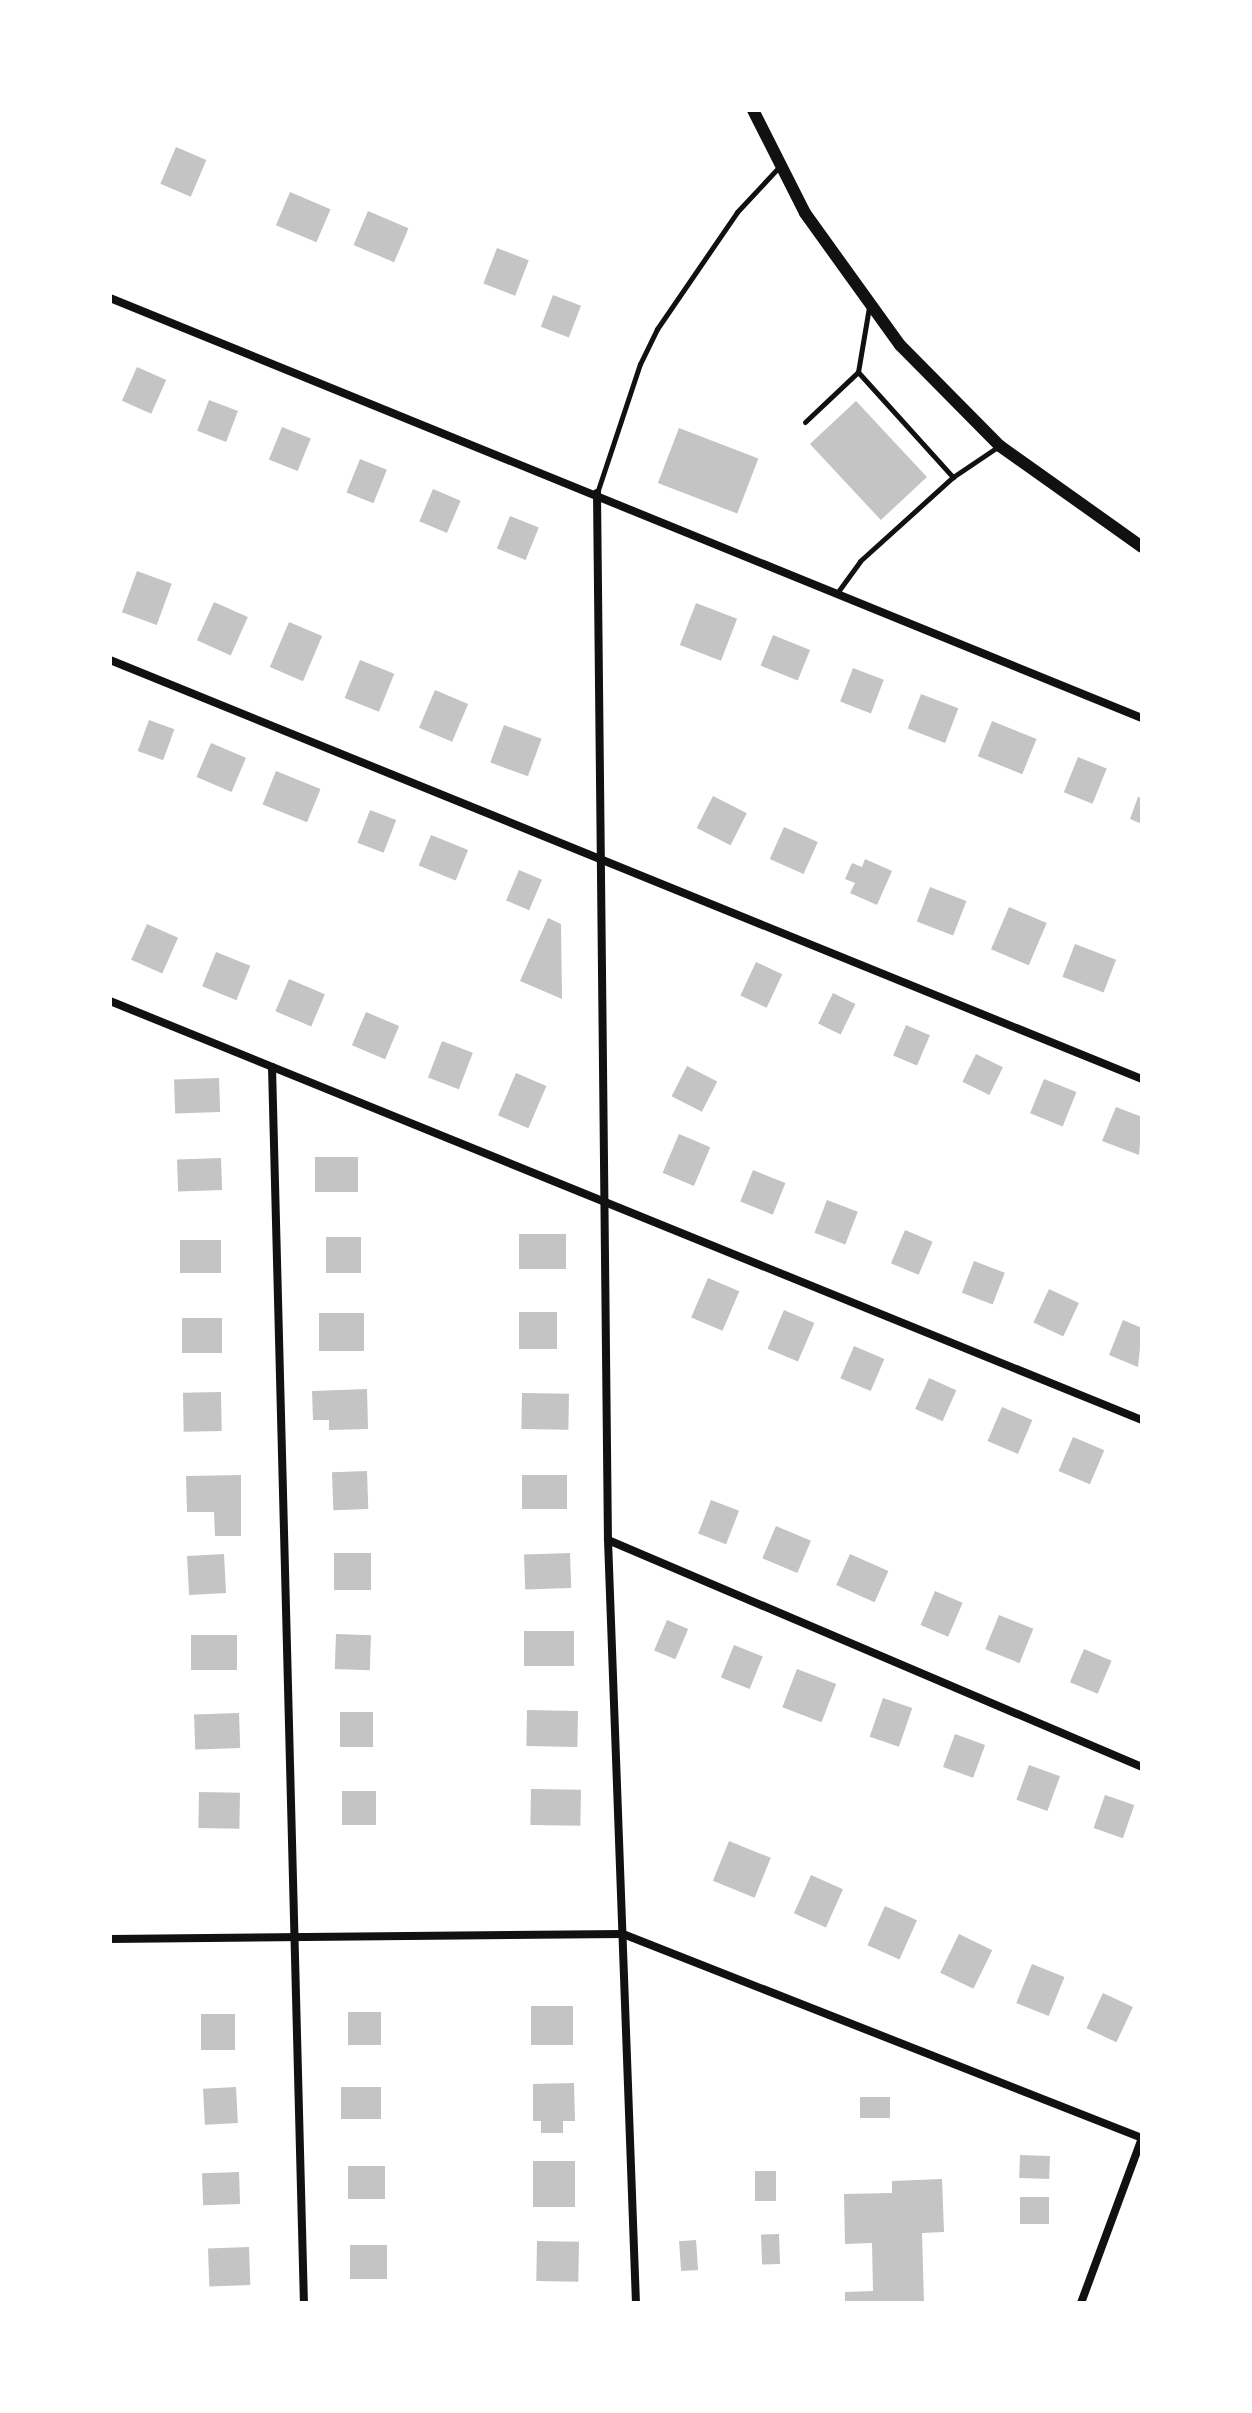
<!DOCTYPE html>
<html>
<head>
<meta charset="utf-8">
<style>
  body { margin:0 }
  #map { position:relative; width:1252px; height:2413px; overflow:hidden; background:#fff; font-family:Raleway,sans-serif }
  div>[style] { position:absolute }
  [style*='--x'] { left:calc(var(--x)*1px); top:calc(var(--y)*1px); width:calc(var(--w)*1px); rotate:calc(var(--a)*1deg) }
  .building>* { inset:0; background:#c4c4c4; transform-origin:0 0 }
  .service>* { height:5px; margin:-2.5px; padding:0 2.5px; transform-origin:2.5px; border-radius:2.5px; background:#111 }
  .minor>* { height:8px; margin:-4px; padding:0 4px; transform-origin:4px; border-radius:4px; background:#111 }
  .tertiary>* { height:12px; margin:-6px; padding:0 6px; transform-origin:6px; border-radius:6px; background:#111 }
  span { translate:-50% -50%; white-space:nowrap; text-align:center; line-height:1.15; -webkit-text-stroke:8px #fff; paint-order:stroke }
  .frame { position:absolute; inset:0; border:112px solid #fff; pointer-events:none }
</style>
</head>
<body>
<div id="map">
  <div class="building">
    <div style="left:176px;top:147px;width:33px;height:40px;rotate:23deg"></div>
    <div style="left:290px;top:192px;width:44px;height:36px;rotate:23deg"></div>
    <div style="left:368px;top:211px;width:44px;height:37px;rotate:23deg"></div>
    <div style="left:497px;top:248px;width:34px;height:38px;rotate:21deg"></div>
    <div style="left:553px;top:295px;width:30px;height:34px;rotate:21deg"></div>
    <div style="left:137px;top:367px;width:32px;height:37px;rotate:24deg"></div>
    <div style="left:209px;top:400px;width:31px;height:33px;rotate:21deg"></div>
    <div style="left:856px;top:401px;width:104px;height:63px;rotate:47deg"></div>
    <div style="left:282px;top:427px;width:31px;height:35px;rotate:22deg"></div>
    <div style="left:679px;top:428px;width:85px;height:59px;rotate:21deg"></div>
    <div style="left:360px;top:459px;width:29px;height:36px;rotate:22deg"></div>
    <div style="left:433px;top:489px;width:30px;height:35px;rotate:23deg"></div>
    <div style="left:510px;top:516px;width:31px;height:35px;rotate:22deg"></div>
    <div style="left:137px;top:571px;width:37px;height:44px;rotate:20deg"></div>
    <div style="left:214px;top:602px;width:37px;height:42px;rotate:24deg"></div>
    <div style="left:696px;top:603px;width:44px;height:45px;rotate:21deg"></div>
    <div style="left:289px;top:622px;width:36px;height:49px;rotate:23deg"></div>
    <div style="left:773px;top:635px;width:40px;height:33px;rotate:22deg"></div>
    <div style="left:360px;top:660px;width:37px;height:41px;rotate:22deg"></div>
    <div style="left:853px;top:668px;width:33px;height:36px;rotate:21deg"></div>
    <div style="left:435px;top:690px;width:36px;height:41px;rotate:23deg"></div>
    <div style="left:921px;top:694px;width:40px;height:37px;rotate:21deg"></div>
    <div style="left:149px;top:720px;width:27px;height:33px;rotate:20deg"></div>
    <div style="left:992px;top:721px;width:48px;height:38px;rotate:22deg"></div>
    <div style="left:504px;top:725px;width:40px;height:40px;rotate:20deg"></div>
    <div style="left:211px;top:743px;width:38px;height:37px;rotate:23deg"></div>
    <div style="left:1078px;top:757px;width:31px;height:38px;rotate:22deg"></div>
    <div style="left:276px;top:771px;width:48px;height:36px;rotate:22deg"></div>
    <div style="left:713px;top:796px;width:38px;height:36px;rotate:27deg"></div>
    <div style="clip-path:polygon(1138px 797px,1142px 798px,1142px 824px,1130px 819px)"></div>
    <div style="left:370px;top:810px;width:28px;height:35px;rotate:21deg"></div>
    <div style="left:784px;top:827px;width:37px;height:35px;rotate:24deg"></div>
    <div style="left:431px;top:835px;width:40px;height:33px;rotate:22deg"></div>
    <div style="clip-path:polygon(865px 859px,892px 871px,877px 905px,850px 893px,855px 883px,845px 879px,852px 863px,862px 867px)"></div>
    <div style="left:519px;top:870px;width:25px;height:33px;rotate:23deg"></div>
    <div style="left:930px;top:887px;width:39px;height:37px;rotate:21deg"></div>
    <div style="left:1009px;top:907px;width:41px;height:46px;rotate:23deg"></div>
    <div style="clip-path:polygon(548px 918px,561px 924px,562px 999px,520px 981px)"></div>
    <div style="left:147px;top:924px;width:34px;height:39px;rotate:24deg"></div>
    <div style="left:1075px;top:944px;width:44px;height:35px;rotate:21deg"></div>
    <div style="left:216px;top:952px;width:37px;height:37px;rotate:22deg"></div>
    <div style="left:756px;top:962px;width:29px;height:37px;rotate:25deg"></div>
    <div style="left:289px;top:979px;width:39px;height:35px;rotate:23deg"></div>
    <div style="left:833px;top:993px;width:25px;height:34px;rotate:26deg"></div>
    <div style="left:366px;top:1012px;width:36px;height:36px;rotate:23deg"></div>
    <div style="left:906px;top:1025px;width:26px;height:33px;rotate:23deg"></div>
    <div style="left:442px;top:1041px;width:33px;height:39px;rotate:21deg"></div>
    <div style="left:976px;top:1054px;width:30px;height:31px;rotate:26deg"></div>
    <div style="left:687px;top:1066px;width:34px;height:34px;rotate:27deg"></div>
    <div style="left:516px;top:1073px;width:33px;height:46px;rotate:23deg"></div>
    <div style="left:219px;top:1078px;width:34px;height:45px;rotate:88deg"></div>
    <div style="left:1044px;top:1079px;width:35px;height:37px;rotate:22deg"></div>
    <div style="clip-path:polygon(1116px 1107px,1142px 1117px,1139px 1155px,1102px 1141px)"></div>
    <div style="left:679px;top:1134px;width:34px;height:42px;rotate:23deg"></div>
    <div style="left:315px;top:1157px;width:43px;height:35px"></div>
    <div style="left:221px;top:1158px;width:32px;height:44px;rotate:88deg"></div>
    <div style="left:753px;top:1170px;width:35px;height:34px;rotate:22deg"></div>
    <div style="left:827px;top:1200px;width:33px;height:35px;rotate:21deg"></div>
    <div style="left:905px;top:1230px;width:30px;height:36px;rotate:23deg"></div>
    <div style="left:519px;top:1234px;width:47px;height:35px"></div>
    <div style="left:326px;top:1237px;width:35px;height:36px"></div>
    <div style="left:180px;top:1240px;width:41px;height:33px"></div>
    <div style="left:974px;top:1261px;width:33px;height:34px;rotate:21deg"></div>
    <div style="left:708px;top:1278px;width:34px;height:43px;rotate:23deg"></div>
    <div style="left:1049px;top:1289px;width:33px;height:37px;rotate:25deg"></div>
    <div style="left:784px;top:1310px;width:33px;height:42px;rotate:23deg"></div>
    <div style="left:519px;top:1312px;width:38px;height:37px"></div>
    <div style="left:364px;top:1313px;width:38px;height:45px;rotate:90deg"></div>
    <div style="left:182px;top:1318px;width:40px;height:35px"></div>
    <div style="clip-path:polygon(1123px 1320px,1142px 1328px,1138px 1367px,1109px 1355px)"></div>
    <div style="left:854px;top:1346px;width:33px;height:35px;rotate:23deg"></div>
    <div style="left:929px;top:1378px;width:30px;height:34px;rotate:24deg"></div>
    <div style="clip-path:polygon(367px 1389px,368px 1429px,329px 1430px,329px 1420px,313px 1420px,312px 1391px)"></div>
    <div style="left:221px;top:1392px;width:39px;height:38px;rotate:89deg"></div>
    <div style="left:522px;top:1393px;width:47px;height:36px;rotate:1deg"></div>
    <div style="left:1002px;top:1407px;width:33px;height:37px;rotate:23deg"></div>
    <div style="left:1073px;top:1437px;width:34px;height:37px;rotate:23deg"></div>
    <div style="left:367px;top:1471px;width:38px;height:35px;rotate:88deg"></div>
    <div style="clip-path:polygon(241px 1475px,241px 1536px,215px 1536px,214px 1512px,187px 1512px,186px 1476px)"></div>
    <div style="left:522px;top:1475px;width:45px;height:34px"></div>
    <div style="left:711px;top:1500px;width:30px;height:36px;rotate:21deg"></div>
    <div style="left:776px;top:1526px;width:38px;height:35px;rotate:23deg"></div>
    <div style="left:334px;top:1553px;width:37px;height:37px"></div>
    <div style="left:570px;top:1553px;width:35px;height:46px;rotate:88deg"></div>
    <div style="left:224px;top:1554px;width:39px;height:37px;rotate:87deg"></div>
    <div style="left:850px;top:1554px;width:42px;height:34px;rotate:24deg"></div>
    <div style="left:935px;top:1591px;width:30px;height:37px;rotate:23deg"></div>
    <div style="left:999px;top:1615px;width:37px;height:37px;rotate:22deg"></div>
    <div style="left:667px;top:1620px;width:23px;height:33px;rotate:23deg"></div>
    <div style="left:574px;top:1631px;width:35px;height:50px;rotate:90deg"></div>
    <div style="left:336px;top:1634px;width:35px;height:35px;rotate:2deg"></div>
    <div style="left:191px;top:1635px;width:46px;height:35px"></div>
    <div style="left:734px;top:1645px;width:31px;height:35px;rotate:22deg"></div>
    <div style="left:1084px;top:1649px;width:30px;height:36px;rotate:23deg"></div>
    <div style="left:797px;top:1669px;width:42px;height:41px;rotate:21deg"></div>
    <div style="left:883px;top:1698px;width:31px;height:41px;rotate:19deg"></div>
    <div style="left:527px;top:1710px;width:51px;height:36px;rotate:1deg"></div>
    <div style="left:340px;top:1712px;width:33px;height:35px"></div>
    <div style="left:239px;top:1713px;width:35px;height:45px;rotate:88deg"></div>
    <div style="left:955px;top:1734px;width:32px;height:35px;rotate:20deg"></div>
    <div style="left:1029px;top:1765px;width:33px;height:37px;rotate:20deg"></div>
    <div style="left:531px;top:1789px;width:50px;height:36px;rotate:1deg"></div>
    <div style="left:342px;top:1791px;width:34px;height:34px"></div>
    <div style="left:199px;top:1792px;width:41px;height:36px;rotate:1deg"></div>
    <div style="left:1105px;top:1795px;width:31px;height:35px;rotate:19deg"></div>
    <div style="left:729px;top:1841px;width:45px;height:43px;rotate:22deg"></div>
    <div style="left:811px;top:1875px;width:35px;height:42px;rotate:24deg"></div>
    <div style="left:885px;top:1906px;width:35px;height:43px;rotate:24deg"></div>
    <div style="left:959px;top:1934px;width:37px;height:43px;rotate:26deg"></div>
    <div style="left:1032px;top:1964px;width:35px;height:42px;rotate:22deg"></div>
    <div style="left:1103px;top:1993px;width:33px;height:39px;rotate:25deg"></div>
    <div style="left:531px;top:2006px;width:42px;height:39px"></div>
    <div style="left:348px;top:2012px;width:33px;height:33px"></div>
    <div style="left:235px;top:2014px;width:36px;height:34px;rotate:90deg"></div>
    <div style="clip-path:polygon(574px 2083px,575px 2121px,563px 2121px,563px 2133px,541px 2133px,541px 2121px,533px 2121px,533px 2084px)"></div>
    <div style="left:236px;top:2087px;width:36px;height:33px;rotate:87deg"></div>
    <div style="left:341px;top:2087px;width:40px;height:32px"></div>
    <div style="left:860px;top:2097px;width:30px;height:21px"></div>
    <div style="left:1020px;top:2155px;width:30px;height:23px;rotate:2deg"></div>
    <div style="left:533px;top:2161px;width:42px;height:46px"></div>
    <div style="left:348px;top:2166px;width:37px;height:33px"></div>
    <div style="left:755px;top:2171px;width:21px;height:30px"></div>
    <div style="left:239px;top:2172px;width:32px;height:37px;rotate:88deg"></div>
    <div style="clip-path:polygon(942px 2179px,944px 2232px,922px 2233px,924px 2303px,845px 2303px,845px 2292px,873px 2291px,872px 2243px,845px 2244px,844px 2194px,892px 2193px,892px 2181px)"></div>
    <div style="left:1020px;top:2197px;width:29px;height:27px"></div>
    <div style="left:779px;top:2234px;width:30px;height:18px;rotate:88deg"></div>
    <div style="left:696px;top:2240px;width:30px;height:17px;rotate:86deg"></div>
    <div style="left:537px;top:2241px;width:42px;height:40px;rotate:1deg"></div>
    <div style="left:350px;top:2245px;width:37px;height:34px"></div>
    <div style="left:249px;top:2247px;width:38px;height:41px;rotate:88deg"></div>
  </div>
  <div class="service">
    <div style="--x:869;--y:307;--w:66;--a:99.6"></div>
    <div style="--x:858;--y:372;--w:142;--a:47.9"></div>
    <div style="--x:805;--y:422;--w:73;--a:-43.3"></div>
    <div style="--x:597;--y:493;--w:136;--a:-71.6"></div>
    <div style="--x:640;--y:364;--w:39;--a:-64"></div>
    <div style="--x:657;--y:329;--w:142;--a:-55.6"></div>
    <div style="--x:737;--y:212;--w:62;--a:-47"></div>
    <div style="--x:837;--y:593;--w:39;--a:-54"></div>
    <div style="--x:860;--y:561;--w:125;--a:-42.1"></div>
    <div style="--x:953;--y:477;--w:55;--a:-34"></div>
  </div>
  <div class="minor">
    <div style="--x:110;--y:298;--w:1114;--a:22.15"></div>
    <div style="--x:597;--y:493;--w:1047;--a:89.4"></div>
    <div style="--x:608;--y:1540;--w:764;--a:87.9"></div>
    <div style="--x:110;--y:660;--w:1114;--a:22.1"></div>
    <div style="--x:110;--y:1001;--w:1114;--a:22.1"></div>
    <div style="--x:272;--y:1067;--w:1236;--a:88.52"></div>
    <div style="--x:608;--y:1540;--w:580;--a:23.03"></div>
    <div style="--x:110;--y:1939;--w:513;--a:-0.56"></div>
    <div style="--x:623;--y:1934;--w:558;--a:21.46"></div>
    <div style="--x:1081;--y:2303;--w:176;--a:-69.7"></div>
  </div>
  <div class="tertiary">
    <div style="--x:753;--y:110;--w:115;--a:63.2"></div>
    <div style="--x:805;--y:213;--w:163;--a:54.3"></div>
    <div style="--x:900;--y:345;--w:142;--a:45.3"></div>
    <div style="--x:1000;--y:446;--w:174;--a:35.4"></div>
  </div>
  <div class="frame"></div>
</div>
</body>
</html>
